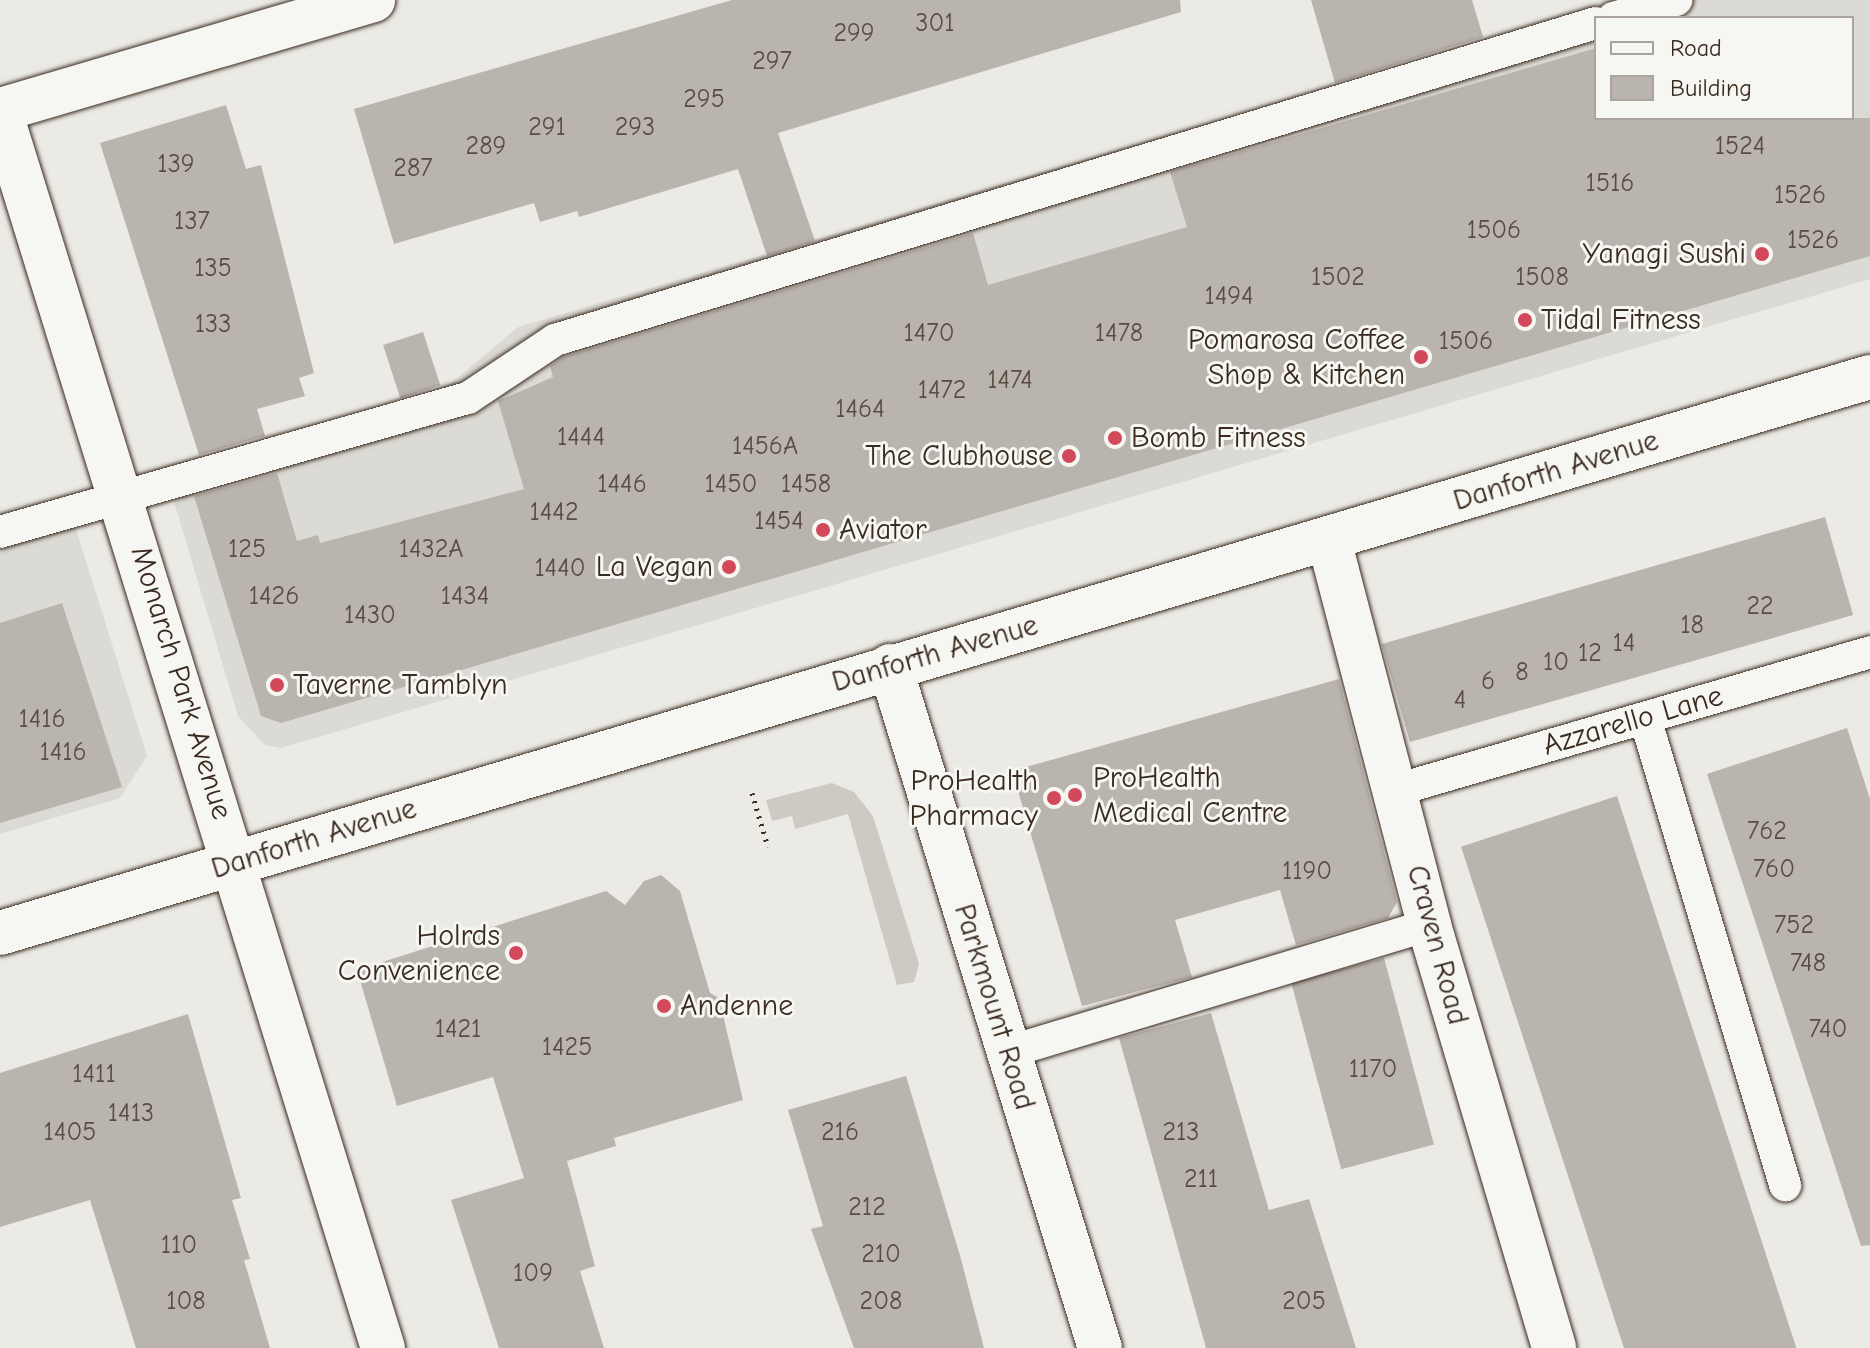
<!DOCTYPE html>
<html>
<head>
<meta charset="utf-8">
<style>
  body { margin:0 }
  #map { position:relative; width:1870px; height:1348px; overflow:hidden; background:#ebeae5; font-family:"Comic Neue",sans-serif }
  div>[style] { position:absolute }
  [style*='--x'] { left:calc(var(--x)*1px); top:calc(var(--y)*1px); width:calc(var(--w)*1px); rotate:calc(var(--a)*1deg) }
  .built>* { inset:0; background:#dcdad4 }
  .green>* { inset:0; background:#cdcac4 }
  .building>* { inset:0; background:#bab4ae; transform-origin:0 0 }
  .path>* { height:5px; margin-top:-2.5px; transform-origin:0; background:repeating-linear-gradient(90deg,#3b2a1e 0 2px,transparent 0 8px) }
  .roads { filter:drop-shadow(0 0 2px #3b2a1e) drop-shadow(0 0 2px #3b2a1e) }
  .service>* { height:32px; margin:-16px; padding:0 16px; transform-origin:16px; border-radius:16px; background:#f6f6f2 }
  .minor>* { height:44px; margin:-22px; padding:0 22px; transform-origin:22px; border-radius:22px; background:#f6f6f2 }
  .primary>* { height:44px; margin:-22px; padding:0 22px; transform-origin:22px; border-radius:22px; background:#f6f6f2 }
  .dots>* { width:22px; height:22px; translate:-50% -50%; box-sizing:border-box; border:4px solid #f6f6f2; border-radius:50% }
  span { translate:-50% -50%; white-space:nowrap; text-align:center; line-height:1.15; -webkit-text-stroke:6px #f6f6f2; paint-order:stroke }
  .number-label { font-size:26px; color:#5b4c42 }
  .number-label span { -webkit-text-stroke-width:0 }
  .poi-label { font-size:30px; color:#3b2a1e }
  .right { translate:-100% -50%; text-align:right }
  .left { translate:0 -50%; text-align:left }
  .street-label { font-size:30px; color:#3b2a1e }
  .legend { position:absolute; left:1594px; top:16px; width:260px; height:104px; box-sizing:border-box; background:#f6f6f2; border:2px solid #aba49d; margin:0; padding:10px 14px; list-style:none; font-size:24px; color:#3b2a1e }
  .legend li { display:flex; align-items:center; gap:16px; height:40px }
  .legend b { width:40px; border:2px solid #aba49d }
</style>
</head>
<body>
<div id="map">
  <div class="built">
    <div style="clip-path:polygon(evenodd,1626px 0,1870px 0,1870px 279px,281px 748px,265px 745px,238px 716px,164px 468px,443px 390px,518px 327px,1626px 0,1596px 18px,1852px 18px,1852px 118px,1596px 118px,1596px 18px)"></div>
    <div style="clip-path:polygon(66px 497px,147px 756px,120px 798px,0 834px,0 517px)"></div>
  </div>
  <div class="green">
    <div style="clip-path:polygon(832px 783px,854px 792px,873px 816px,919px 964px,914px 982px,897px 985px,848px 814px,795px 829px,792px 816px,772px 821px,766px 800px)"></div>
  </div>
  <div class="building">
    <div style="clip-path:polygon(732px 0,1180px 0,1181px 12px,778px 133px,815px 241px,767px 256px,738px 169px,579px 217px,577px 211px,540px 222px,534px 203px,394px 244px,354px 109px)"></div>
    <div style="clip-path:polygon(1311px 0,1472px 0,1483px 37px,1335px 83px)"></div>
    <div style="clip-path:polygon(1596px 48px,1596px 118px,1870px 118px,1870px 256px,281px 723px,261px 716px,194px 496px,277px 473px,297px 541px,318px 535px,320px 543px,524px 489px,498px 401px,553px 377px,550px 366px,563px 357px,973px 233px,988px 285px,1187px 227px,1170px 172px)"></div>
    <div style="clip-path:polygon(226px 105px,246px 169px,261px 165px,314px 373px,299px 378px,305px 396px,257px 409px,265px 436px,199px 455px,100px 143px)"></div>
    <div style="left:423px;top:332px;width:56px;height:42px;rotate:72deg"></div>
    <div style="left:1825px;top:517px;width:102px;height:461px;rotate:74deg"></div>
    <div style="clip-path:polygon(62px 603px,122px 787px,0 823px,0 623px)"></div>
    <div style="clip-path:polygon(1339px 679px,1397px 902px,1388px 918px,1296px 945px,1280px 890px,1175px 920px,1192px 977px,1082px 1006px,1012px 771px)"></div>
    <div style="clip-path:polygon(1847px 728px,1870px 799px,1870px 1245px,1861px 1246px,1707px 774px)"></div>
    <div style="left:1617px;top:796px;width:580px;height:164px;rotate:72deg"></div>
    <div style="clip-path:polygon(661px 875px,680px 891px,710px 993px,719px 998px,743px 1100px,614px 1138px,616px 1146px,567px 1161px,595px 1266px,580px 1271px,604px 1348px,499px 1348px,451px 1200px,524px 1178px,493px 1077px,397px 1106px,357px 970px,606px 891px,625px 905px,644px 881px)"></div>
    <div style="left:1384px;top:958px;width:193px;height:96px;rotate:75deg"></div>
    <div style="clip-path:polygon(1211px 1013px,1269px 1210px,1309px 1199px,1356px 1348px,1206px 1348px,1119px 1038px)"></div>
    <div style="clip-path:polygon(188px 1014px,241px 1198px,232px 1200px,250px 1259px,244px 1260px,270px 1348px,136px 1348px,90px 1200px,0 1227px,0 1073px)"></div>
    <div style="clip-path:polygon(906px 1076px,961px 1259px,984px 1348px,854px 1348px,811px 1229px,823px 1226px,788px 1110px)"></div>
  </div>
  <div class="path">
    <div style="--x:752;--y:793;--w:56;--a:73.5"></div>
  </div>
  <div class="roads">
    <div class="service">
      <div style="--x:1613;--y:18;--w:66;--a:-15.9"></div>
      <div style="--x:0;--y:532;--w:487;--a:-16"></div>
      <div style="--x:468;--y:398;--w:105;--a:-33.7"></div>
      <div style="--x:555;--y:340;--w:1088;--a:-16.94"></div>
      <div style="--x:1645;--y:718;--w:488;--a:73.3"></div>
      <div style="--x:1396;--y:790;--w:494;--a:-16.2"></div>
      <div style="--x:1008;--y:1052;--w:440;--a:-16.8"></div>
    </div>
    <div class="minor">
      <div style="--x:0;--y:110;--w:389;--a:-16.4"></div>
      <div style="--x:0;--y:111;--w:1295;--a:72.8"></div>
      <div style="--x:1329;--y:540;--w:398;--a:75.4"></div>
      <div style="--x:1429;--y:925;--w:441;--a:73.5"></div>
      <div style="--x:890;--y:666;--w:714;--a:72.89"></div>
    </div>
    <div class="primary">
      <div style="--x:0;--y:933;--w:1951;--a:-16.56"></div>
    </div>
  </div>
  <div class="dots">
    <div style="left:1762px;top:254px;background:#d1495b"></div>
    <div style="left:1525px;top:320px;background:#d1495b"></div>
    <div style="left:1421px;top:357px;background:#d1495b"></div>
    <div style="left:1115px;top:438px;background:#d1495b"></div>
    <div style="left:1069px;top:456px;background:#d1495b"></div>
    <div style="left:823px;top:530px;background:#d1495b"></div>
    <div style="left:729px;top:567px;background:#d1495b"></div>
    <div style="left:277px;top:685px;background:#d1495b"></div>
    <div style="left:1075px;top:795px;background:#d1495b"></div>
    <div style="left:1054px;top:798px;background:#d1495b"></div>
    <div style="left:516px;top:953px;background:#d1495b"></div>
    <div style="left:664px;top:1006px;background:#d1495b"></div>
  </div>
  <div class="number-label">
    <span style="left:935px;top:24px">301</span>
    <span style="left:854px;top:34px">299</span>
    <span style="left:772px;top:62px">297</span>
    <span style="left:704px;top:100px">295</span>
    <span style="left:547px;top:128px">291</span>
    <span style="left:635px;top:128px">293</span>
    <span style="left:486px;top:147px">289</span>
    <span style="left:1740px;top:147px">1524</span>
    <span style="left:176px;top:165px">139</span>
    <span style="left:413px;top:169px">287</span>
    <span style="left:1610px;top:184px">1516</span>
    <span style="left:1800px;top:196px">1526</span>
    <span style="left:192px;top:222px">137</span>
    <span style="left:1494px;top:231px">1506</span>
    <span style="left:1813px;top:241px">1526</span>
    <span style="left:213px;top:269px">135</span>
    <span style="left:1338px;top:278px">1502</span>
    <span style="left:1542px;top:278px">1508</span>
    <span style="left:1229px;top:297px">1494</span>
    <span style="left:213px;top:325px">133</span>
    <span style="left:929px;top:334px">1470</span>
    <span style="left:1119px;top:334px">1478</span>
    <span style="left:1466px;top:342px">1506</span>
    <span style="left:1010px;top:381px">1474</span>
    <span style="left:942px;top:391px">1472</span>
    <span style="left:860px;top:410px">1464</span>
    <span style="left:581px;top:438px">1444</span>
    <span style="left:765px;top:447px">1456A</span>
    <span style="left:622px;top:485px">1446</span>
    <span style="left:731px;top:485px">1450</span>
    <span style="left:806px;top:485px">1458</span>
    <span style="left:554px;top:513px">1442</span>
    <span style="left:779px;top:522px">1454</span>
    <span style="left:247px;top:550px">125</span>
    <span style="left:431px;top:550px">1432A</span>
    <span style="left:560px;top:569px">1440</span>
    <span style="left:274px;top:597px">1426</span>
    <span style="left:465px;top:597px">1434</span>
    <span style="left:1760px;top:607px">22</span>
    <span style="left:370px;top:616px">1430</span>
    <span style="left:1692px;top:626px">18</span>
    <span style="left:1624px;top:644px">14</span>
    <span style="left:1590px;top:654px">12</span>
    <span style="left:1556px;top:663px">10</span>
    <span style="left:1522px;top:673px">8</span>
    <span style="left:1488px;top:682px">6</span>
    <span style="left:1460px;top:701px">4</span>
    <span style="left:42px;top:720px">1416</span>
    <span style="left:63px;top:753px">1416</span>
    <span style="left:1767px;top:832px">762</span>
    <span style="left:1774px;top:870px">760</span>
    <span style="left:1307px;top:872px">1190</span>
    <span style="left:1794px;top:926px">752</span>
    <span style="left:1808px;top:964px">748</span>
    <span style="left:458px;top:1030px">1421</span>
    <span style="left:1828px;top:1030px">740</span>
    <span style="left:567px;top:1048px">1425</span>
    <span style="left:1373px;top:1070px">1170</span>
    <span style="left:94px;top:1075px">1411</span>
    <span style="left:131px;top:1114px">1413</span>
    <span style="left:70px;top:1133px">1405</span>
    <span style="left:840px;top:1133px">216</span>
    <span style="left:1181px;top:1133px">213</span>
    <span style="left:1201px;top:1180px">211</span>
    <span style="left:867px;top:1208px">212</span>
    <span style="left:179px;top:1246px">110</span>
    <span style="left:881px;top:1255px">210</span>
    <span style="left:533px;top:1274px">109</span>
    <span style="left:186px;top:1302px">108</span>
    <span style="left:881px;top:1302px">208</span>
    <span style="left:1304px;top:1302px">205</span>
  </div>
  <div class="poi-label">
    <span class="right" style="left:1746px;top:254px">Yanagi Sushi</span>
    <span class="left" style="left:1541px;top:320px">Tidal Fitness</span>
    <span class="right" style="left:1405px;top:357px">Pomarosa Coffee<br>Shop &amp; Kitchen</span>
    <span class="left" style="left:1131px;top:438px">Bomb Fitness</span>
    <span class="right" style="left:1053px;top:456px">The Clubhouse</span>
    <span class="left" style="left:839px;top:530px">Aviator</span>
    <span class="right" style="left:713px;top:567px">La Vegan</span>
    <span class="left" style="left:293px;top:685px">Taverne Tamblyn</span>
    <span class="left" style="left:1093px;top:795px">ProHealth<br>Medical Centre</span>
    <span class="right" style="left:1038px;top:798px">ProHealth<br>Pharmacy</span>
    <span class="right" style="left:500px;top:953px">Holrds<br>Convenience</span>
    <span class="left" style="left:680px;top:1006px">Andenne</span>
  </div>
  <div class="street-label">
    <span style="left:1556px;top:471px;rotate:-17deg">Danforth Avenue</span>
    <span style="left:935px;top:654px;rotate:-16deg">Danforth Avenue</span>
    <span style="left:181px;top:683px;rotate:73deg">Monarch Park Avenue</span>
    <span style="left:1633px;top:721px;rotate:-16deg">Azzarello Lane</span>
    <span style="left:314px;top:839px;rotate:-17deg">Danforth Avenue</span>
    <span style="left:1437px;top:945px;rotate:75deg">Craven Road</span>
    <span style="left:994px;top:1007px;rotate:73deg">Parkmount Road</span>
  </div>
  <ul class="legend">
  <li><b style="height:10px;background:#f6f6f2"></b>Road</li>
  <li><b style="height:22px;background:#bab4ae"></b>Building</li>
  </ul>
</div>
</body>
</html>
